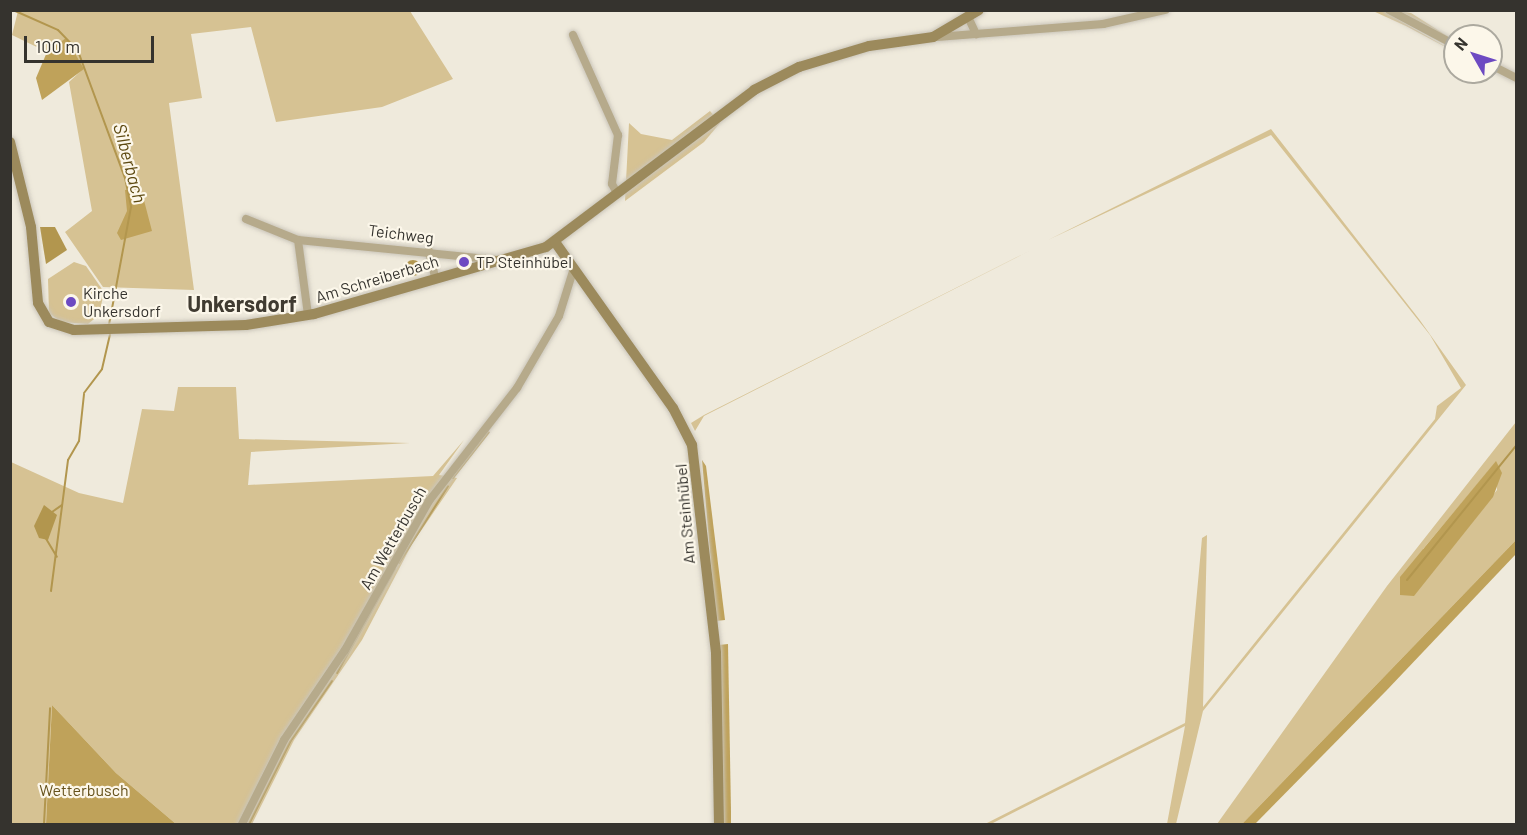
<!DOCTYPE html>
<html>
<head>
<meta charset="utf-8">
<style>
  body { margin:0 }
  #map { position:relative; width:1527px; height:835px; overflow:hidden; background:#efeadc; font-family:Barlow,sans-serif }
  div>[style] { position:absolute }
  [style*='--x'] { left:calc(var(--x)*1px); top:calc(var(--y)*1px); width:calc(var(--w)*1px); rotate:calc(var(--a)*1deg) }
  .green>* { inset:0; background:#d6c293 }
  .forest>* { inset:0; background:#bfa25a }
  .water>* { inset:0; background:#b2964e }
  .round { border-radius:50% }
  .stream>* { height:2px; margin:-1px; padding:0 1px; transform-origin:1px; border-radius:1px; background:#b2964e }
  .roads { filter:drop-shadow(0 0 2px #cac5b9) drop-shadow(0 0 2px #cac5b9) }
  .street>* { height:8px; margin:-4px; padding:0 4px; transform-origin:4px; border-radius:4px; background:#b6aa8b }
  .secondary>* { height:10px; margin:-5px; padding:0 5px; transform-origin:5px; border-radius:5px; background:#9c8a5c }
  .dots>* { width:16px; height:16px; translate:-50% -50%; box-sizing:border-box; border:3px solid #fcf7ea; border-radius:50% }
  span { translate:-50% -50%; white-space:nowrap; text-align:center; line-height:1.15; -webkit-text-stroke:4.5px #fcf7ea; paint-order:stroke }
  .street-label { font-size:16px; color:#35332e }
  .poi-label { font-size:16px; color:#35332e }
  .left { translate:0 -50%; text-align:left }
  .park-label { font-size:16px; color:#66521b }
  .water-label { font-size:18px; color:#5d4910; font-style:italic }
  .district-label { font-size:22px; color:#403b31; font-weight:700 }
  .frame { position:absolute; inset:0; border:12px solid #35332e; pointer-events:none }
  .north { position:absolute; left:1443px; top:24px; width:60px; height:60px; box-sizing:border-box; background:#fcf7ea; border:2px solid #aca99f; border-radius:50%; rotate:309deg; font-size:16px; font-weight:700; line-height:24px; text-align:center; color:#35332e }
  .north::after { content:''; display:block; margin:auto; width:21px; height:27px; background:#6d4ac2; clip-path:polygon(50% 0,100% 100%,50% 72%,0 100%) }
  .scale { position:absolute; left:24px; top:36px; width:130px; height:27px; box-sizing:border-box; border:3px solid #35332e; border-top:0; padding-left:8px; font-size:18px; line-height:21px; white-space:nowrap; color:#35332e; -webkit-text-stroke:4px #fcf7ea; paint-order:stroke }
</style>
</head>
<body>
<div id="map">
  <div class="green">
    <div style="clip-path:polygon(18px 11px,410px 11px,453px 79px,382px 107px,276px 122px,251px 27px,191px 34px,202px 98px,169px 103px,194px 290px,103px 287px,65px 232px,92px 211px,69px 82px,83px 69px,66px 39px,47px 52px,12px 35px)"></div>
    <div style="clip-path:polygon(1373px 11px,1383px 11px,1455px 52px,1406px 26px)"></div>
    <div style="clip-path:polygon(1396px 11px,1411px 13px,1455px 41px)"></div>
    <div style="clip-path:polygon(710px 111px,720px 123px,704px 142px,625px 201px,629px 123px,641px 134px,672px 140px)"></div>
    <div style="clip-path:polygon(1271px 129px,1419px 319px,1466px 385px,1203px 711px,1176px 824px,1167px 824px,1185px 726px,991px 824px,985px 824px,1185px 723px,1202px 538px,1207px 535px,1203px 707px,1435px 419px,1437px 406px,1461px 388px,1430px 335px,1271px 135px,1048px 240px)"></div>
    <div style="clip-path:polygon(1039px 246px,704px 416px,695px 431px,691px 423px,704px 415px)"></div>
    <div style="clip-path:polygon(74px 262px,86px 266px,104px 292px,99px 315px,88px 324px,61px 322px,49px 313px,48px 279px)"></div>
    <div style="clip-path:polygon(178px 387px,236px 387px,239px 439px,410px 443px,251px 452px,248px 485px,433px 476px,464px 440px,439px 475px,457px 478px,412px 544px,362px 640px,294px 740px,252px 824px,176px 824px,116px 773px,52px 705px,46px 824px,11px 824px,11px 462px,79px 493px,123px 503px,142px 409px,174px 411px)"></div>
    <div style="clip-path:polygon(evenodd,1516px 422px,1516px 540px,1242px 824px,1217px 824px,1387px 586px,1516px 422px,1496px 462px,1497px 490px,1422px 581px,1423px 549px,1496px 462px)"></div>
  </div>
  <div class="forest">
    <div style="clip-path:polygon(66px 38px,84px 69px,42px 100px,36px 78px,47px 52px)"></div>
    <div style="clip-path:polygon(141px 189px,152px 231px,121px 240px,117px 233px,127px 211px,125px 190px)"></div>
    <div style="clip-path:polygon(702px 460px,706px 466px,725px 620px,716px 621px)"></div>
    <div style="clip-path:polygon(1496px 461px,1502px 473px,1493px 497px,1414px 596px,1400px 595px,1400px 577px)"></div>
    <div style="clip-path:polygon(1516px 540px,1516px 554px,1386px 691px,1255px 824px,1242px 824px)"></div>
    <div style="clip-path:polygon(728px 644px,731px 812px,731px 824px,724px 824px,719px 645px)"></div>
    <div style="clip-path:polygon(52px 705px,116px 773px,176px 824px,46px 824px)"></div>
  </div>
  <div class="water">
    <div style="clip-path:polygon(40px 227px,55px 227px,67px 250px,46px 264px)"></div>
    <div class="round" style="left:405px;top:260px;width:16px;height:16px"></div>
    <div style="clip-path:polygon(44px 505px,57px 515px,48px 540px,39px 538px,34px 526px)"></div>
  </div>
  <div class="stream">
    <div style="--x:13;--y:10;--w:49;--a:24"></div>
    <div style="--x:58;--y:30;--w:29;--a:46"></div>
    <div style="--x:78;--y:51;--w:135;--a:69.7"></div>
    <div style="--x:125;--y:178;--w:30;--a:78"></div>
    <div style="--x:131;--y:207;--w:120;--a:100.6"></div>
    <div style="--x:84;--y:393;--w:30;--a:-53"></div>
    <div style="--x:102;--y:369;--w:37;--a:-77"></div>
    <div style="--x:453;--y:478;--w:58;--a:-52"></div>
    <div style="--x:52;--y:512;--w:12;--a:-35"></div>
    <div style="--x:45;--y:537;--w:23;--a:59"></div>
    <div style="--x:399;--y:563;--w:91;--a:-57.5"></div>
    <div style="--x:1407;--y:580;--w:173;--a:-50.9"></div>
    <div style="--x:51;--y:591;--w:132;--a:-82.6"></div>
    <div style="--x:68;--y:460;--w:22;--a:-60"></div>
    <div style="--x:79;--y:441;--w:47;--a:-83.9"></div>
    <div style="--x:337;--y:673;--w:119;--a:-60.9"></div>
    <div style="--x:44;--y:824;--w:116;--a:-87"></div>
    <div style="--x:249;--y:824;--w:92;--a:-63.4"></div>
    <div style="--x:290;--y:742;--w:74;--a:-55.5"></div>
  </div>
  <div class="roads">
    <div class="street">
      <div style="--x:1389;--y:10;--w:75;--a:27.9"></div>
      <div style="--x:969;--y:19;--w:17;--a:65"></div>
      <div style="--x:573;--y:35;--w:110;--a:65.8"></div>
      <div style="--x:618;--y:135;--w:49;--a:97"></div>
      <div style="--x:612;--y:184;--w:10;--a:61"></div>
      <div style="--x:937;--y:37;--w:167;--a:-4.5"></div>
      <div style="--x:1103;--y:24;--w:64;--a:-12.7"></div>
      <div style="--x:1491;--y:65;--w:28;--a:27"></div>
      <div style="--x:246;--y:219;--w:56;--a:22"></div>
      <div style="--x:298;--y:240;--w:200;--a:5.7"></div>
      <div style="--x:298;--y:240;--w:76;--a:82.4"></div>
      <div style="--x:429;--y:251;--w:27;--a:77"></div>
      <div style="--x:242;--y:824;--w:94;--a:-63.4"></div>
      <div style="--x:284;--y:740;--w:109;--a:-55.9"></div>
      <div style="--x:345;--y:650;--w:171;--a:-60.6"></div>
      <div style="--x:429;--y:501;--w:143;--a:-52.1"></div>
      <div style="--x:517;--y:388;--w:83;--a:-59.7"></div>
      <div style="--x:559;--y:316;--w:47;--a:-72.7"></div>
    </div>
    <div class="secondary">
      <div style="--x:10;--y:142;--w:88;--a:76.1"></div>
      <div style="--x:31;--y:227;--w:76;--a:84.7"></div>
      <div style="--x:38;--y:303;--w:22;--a:60"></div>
      <div style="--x:49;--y:322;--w:26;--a:18"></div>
      <div style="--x:74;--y:330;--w:172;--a:-1.7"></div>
      <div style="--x:246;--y:325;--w:69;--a:-9.2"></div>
      <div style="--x:314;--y:314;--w:241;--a:-16.1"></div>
      <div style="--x:546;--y:247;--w:261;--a:-37"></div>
      <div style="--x:754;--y:90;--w:51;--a:-27.1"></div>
      <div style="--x:799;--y:67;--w:73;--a:-16.7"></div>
      <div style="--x:869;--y:46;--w:65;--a:-8"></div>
      <div style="--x:933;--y:37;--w:53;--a:-30.4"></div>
      <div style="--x:555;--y:242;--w:204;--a:54.6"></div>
      <div style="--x:673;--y:408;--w:42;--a:62.8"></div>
      <div style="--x:692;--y:445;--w:209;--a:83.4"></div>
      <div style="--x:716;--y:653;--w:171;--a:89"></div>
    </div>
  </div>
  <div class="dots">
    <div style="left:464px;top:262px;background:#6d4ac2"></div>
    <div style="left:71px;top:302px;background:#6d4ac2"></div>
  </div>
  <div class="street-label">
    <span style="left:401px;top:234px;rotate:7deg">Teichweg</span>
    <span style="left:377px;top:279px;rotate:-17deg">Am Schreiberbach</span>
    <span style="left:685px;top:514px;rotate:-95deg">Am Steinhübel</span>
    <span style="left:393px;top:538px;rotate:-60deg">Am Wetterbusch</span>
  </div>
  <div class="poi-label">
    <span class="left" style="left:476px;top:262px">TP Steinhübel</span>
    <span class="left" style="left:83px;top:302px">Kirche<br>Unkersdorf</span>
  </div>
  <div class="park-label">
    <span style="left:84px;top:790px">Wetterbusch</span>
  </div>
  <div class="water-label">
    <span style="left:130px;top:163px;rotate:75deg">Silberbach</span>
  </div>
  <div class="district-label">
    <span style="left:242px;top:304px">Unkersdorf</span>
  </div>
  <div class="frame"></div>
  <div class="north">N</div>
  <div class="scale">100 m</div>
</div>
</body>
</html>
